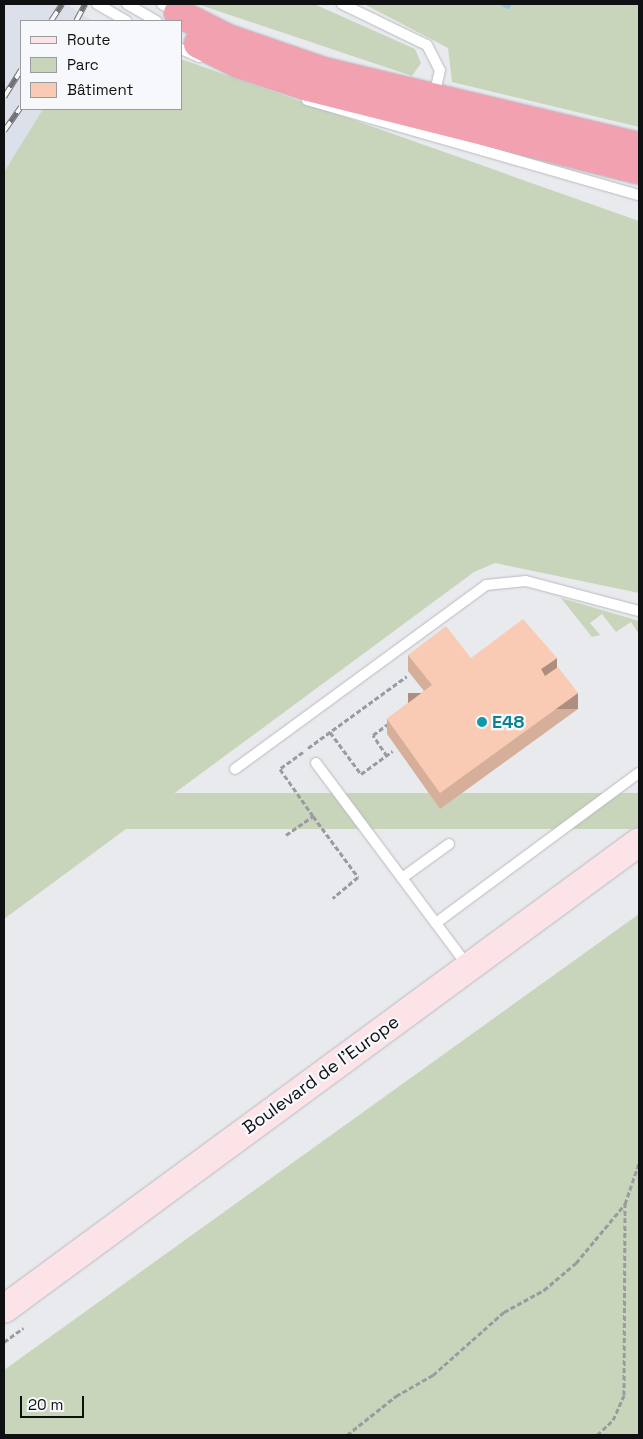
<!DOCTYPE html>
<html>
<head>
<meta charset="utf-8">
<style>
  body { margin:0 }
  #map { position:relative; width:643px; height:1439px; overflow:hidden; background:#e9eaee; font-family:"Space Grotesk",sans-serif }
  div>[style] { position:absolute }
  [style*='--x'] { left:calc(var(--x)*1px); top:calc(var(--y)*1px); width:calc(var(--w)*1px); rotate:calc(var(--a)*1deg) }
  .built>* { inset:0; background:#dce0eb }
  .green>* { inset:0; background:#c8d5bb; transform-origin:0 0 }
  .stream>* { height:6px; margin:-3px; padding:0 3px; transform-origin:3px; border-radius:3px; background:#9cc5e3 }
  .path>* { height:3px; margin-top:-1.5px; transform-origin:0; background:repeating-linear-gradient(90deg,#9a9b9e 0 5px,transparent 0 7.5px) }
  .roads { filter:drop-shadow(0 0 1px #b9babe) drop-shadow(0 0 1px #b9babe) }
  .service>* { height:10px; margin:-5px; padding:0 5px; transform-origin:5px; border-radius:5px; background:#fff }
  .secondary>* { height:28px; margin:-14px; padding:0 14px; transform-origin:14px; border-radius:14px; background:#fbe3e8 }
  .motorway>* { height:28px; margin:-14px; padding:0 14px; transform-origin:14px; border-radius:14px; background:#f2a1b1 }
  .rail>* { height:5.5px; margin-top:-2.75px; transform-origin:0; background:repeating-linear-gradient(90deg,#f6f8fc 0 11px,#707173 0 22px); box-sizing:border-box; border-block:1px solid #707173 }
  .wall>* { inset:0; background:#d6af9b }
  .shaded-wall>* { inset:0; background:#ae8e7e; transform-origin:0 0 }
  .building>* { inset:0; background:#f9cbb4 }
  .dots>* { width:14px; height:14px; translate:-50% -50%; box-sizing:border-box; border:2px solid #f6f8fc; border-radius:50% }
  span { translate:-50% -50%; white-space:nowrap; text-align:center; line-height:1.15; -webkit-text-stroke:4.5px #f6f8fc; paint-order:stroke }
  .culture-label { font-size:18px; color:#0d838f; font-weight:700 }
  .left { translate:0 -50%; text-align:left }
  .street-label { font-size:18px; color:#0f1011 }
  .frame { position:absolute; inset:0; border:5px solid #0f1011; pointer-events:none }
  .legend { position:absolute; left:20px; top:20px; width:162px; height:90px; box-sizing:border-box; background:#f6f8fc; border:1px solid #9a9b9e; margin:0; padding:6px 9px; list-style:none; font-size:15px; color:#0f1011 }
  .legend li { display:flex; align-items:center; gap:10px; height:25px }
  .legend b { width:25px; border:1px solid #9a9b9e }
  .scale { position:absolute; left:20px; top:1396px; width:64px; height:22px; box-sizing:border-box; border:2px solid #0f1011; border-top:0; padding-left:6px; font-size:15px; line-height:18px; white-space:nowrap; color:#0f1011; -webkit-text-stroke:4px #f6f8fc; paint-order:stroke }
</style>
</head>
<body>
<div id="map">
  <div class="built">
    <div style="clip-path:polygon(4px 4px,66px 4px,93px 21px,21px 21px,21px 109px,43px 109px,4px 172px)"></div>
  </div>
  <div class="green">
    <div style="clip-path:polygon(197px 4px,314px 4px,415px 49px,421px 63px,412px 76px)"></div>
    <div style="clip-path:polygon(364px 4px,639px 4px,639px 127px,452px 82px,448px 48px)"></div>
    <div style="clip-path:polygon(181px 59px,639px 221px,639px 593px,495px 563px,474px 572px,4px 919px,4px 172px,43px 109px,181px 109px)"></div>
    <div style="clip-path:polygon(561px 598px,639px 621px,639px 634px,631px 622px,616px 632px,602px 614px,590px 623px,600px 635px,592px 637px)"></div>
    <div style="left:639px;top:793px;width:36px;height:788px;rotate:90deg"></div>
    <div style="clip-path:polygon(639px 914px,639px 1435px,4px 1435px,4px 1370px)"></div>
  </div>
  <div class="stream">
    <div style="--x:504;--y:4;--w:4;--a:27"></div>
  </div>
  <div class="path">
    <div style="--x:330;--y:732;--w:52;--a:53.6"></div>
    <div style="--x:361;--y:774;--w:39;--a:-36"></div>
    <div style="--x:308;--y:748;--w:122;--a:-36"></div>
    <div style="--x:303;--y:752;--w:29;--a:144"></div>
    <div style="--x:280;--y:769;--w:57;--a:54.9"></div>
    <div style="--x:387;--y:756;--w:25;--a:-124"></div>
    <div style="--x:373;--y:735;--w:19;--a:-36"></div>
    <div style="--x:286;--y:835;--w:33;--a:-35"></div>
    <div style="--x:313;--y:816;--w:76;--a:53.6"></div>
    <div style="--x:358;--y:877;--w:33;--a:140"></div>
    <div style="--x:4;--y:1342;--w:24;--a:-36"></div>
    <div style="--x:347;--y:1435;--w:63;--a:-38.5"></div>
    <div style="--x:396;--y:1396;--w:43;--a:-29.6"></div>
    <div style="--x:433;--y:1375;--w:95;--a:-41.6"></div>
    <div style="--x:504;--y:1312;--w:46;--a:-28.8"></div>
    <div style="--x:544;--y:1290;--w:42;--a:-40.2"></div>
    <div style="--x:576;--y:1263;--w:77;--a:-50.3"></div>
    <div style="--x:597;--y:1435;--w:22;--a:-43"></div>
    <div style="--x:613;--y:1420;--w:27;--a:-66"></div>
    <div style="--x:624;--y:1395;--w:191;--a:-89.7"></div>
    <div style="--x:625;--y:1204;--w:43;--a:-71.1"></div>
  </div>
  <div class="roads">
    <div class="service">
      <div style="--x:97;--y:4;--w:34;--a:30"></div>
      <div style="--x:127;--y:4;--w:34;--a:30"></div>
      <div style="--x:162;--y:4;--w:17;--a:28"></div>
      <div style="--x:342;--y:4;--w:94;--a:25.8"></div>
      <div style="--x:427;--y:45;--w:28;--a:63"></div>
      <div style="--x:440;--y:70;--w:28;--a:103"></div>
      <div style="--x:181;--y:49;--w:20;--a:24"></div>
      <div style="--x:307;--y:100;--w:345;--a:16"></div>
      <div style="--x:316;--y:763;--w:254;--a:53.2"></div>
      <div style="--x:235;--y:769;--w:311;--a:-36.2"></div>
      <div style="--x:486;--y:585;--w:40;--a:-5.7"></div>
      <div style="--x:526;--y:581;--w:117;--a:14.9"></div>
      <div style="--x:402;--y:878;--w:58;--a:-35.9"></div>
      <div style="--x:436;--y:923;--w:252;--a:-36.5"></div>
    </div>
    <div class="secondary">
      <div style="--x:4;--y:1309;--w:788;--a:-36.33"></div>
    </div>
    <div class="motorway">
      <div style="--x:178;--y:13;--w:55;--a:27"></div>
      <div style="--x:227;--y:38;--w:102;--a:19"></div>
      <div style="--x:323;--y:71;--w:325;--a:13.4"></div>
      <div style="--x:198;--y:44;--w:46;--a:26"></div>
      <div style="--x:239;--y:64;--w:73;--a:18.4"></div>
      <div style="--x:308;--y:87;--w:341;--a:14.1"></div>
    </div>
  </div>
  <div class="rail">
    <div style="--x:51;--y:21;--w:20;--a:-57"></div>
    <div style="--x:76;--y:21;--w:19;--a:-62"></div>
    <div style="--x:4;--y:97;--w:32;--a:-58"></div>
    <div style="--x:4;--y:131;--w:29;--a:-55"></div>
  </div>
  <div class="wall">
    <div style="clip-path:polygon(408px 655px,471px 658px,557px 668px,578px 709px,440px 809px,387px 734px,387px 719px,424px 691px,408px 671px)"></div>
  </div>
  <div class="shaded-wall">
    <div style="clip-path:polygon(557px 658px,557px 674px,541px 685px,541px 669px)"></div>
    <div style="left:578px;top:693px;width:16px;height:170px;rotate:90deg"></div>
  </div>
  <div class="building">
    <div style="clip-path:polygon(523px 619px,557px 658px,541px 669px,545px 676px,558px 667px,578px 693px,440px 793px,387px 719px,432px 685px,408px 655px,446px 626px,471px 658px)"></div>
  </div>
  <div class="dots">
    <div style="left:482px;top:722px;background:#0f9aa8"></div>
  </div>
  <div class="culture-label">
    <span class="left" style="left:492px;top:722px">E48</span>
  </div>
  <div class="street-label">
    <span style="left:321px;top:1075px;rotate:-36deg">Boulevard de l'Europe</span>
  </div>
  <div class="frame"></div>
  <ul class="legend">
  <li><b style="height:6px;background:#fbe3e8"></b>Route</li>
  <li><b style="height:14px;background:#c8d5bb"></b>Parc</li>
  <li><b style="height:14px;background:#f9cbb4"></b>Bâtiment</li>
  </ul>
  <div class="scale">20 m</div>
</div>
</body>
</html>
